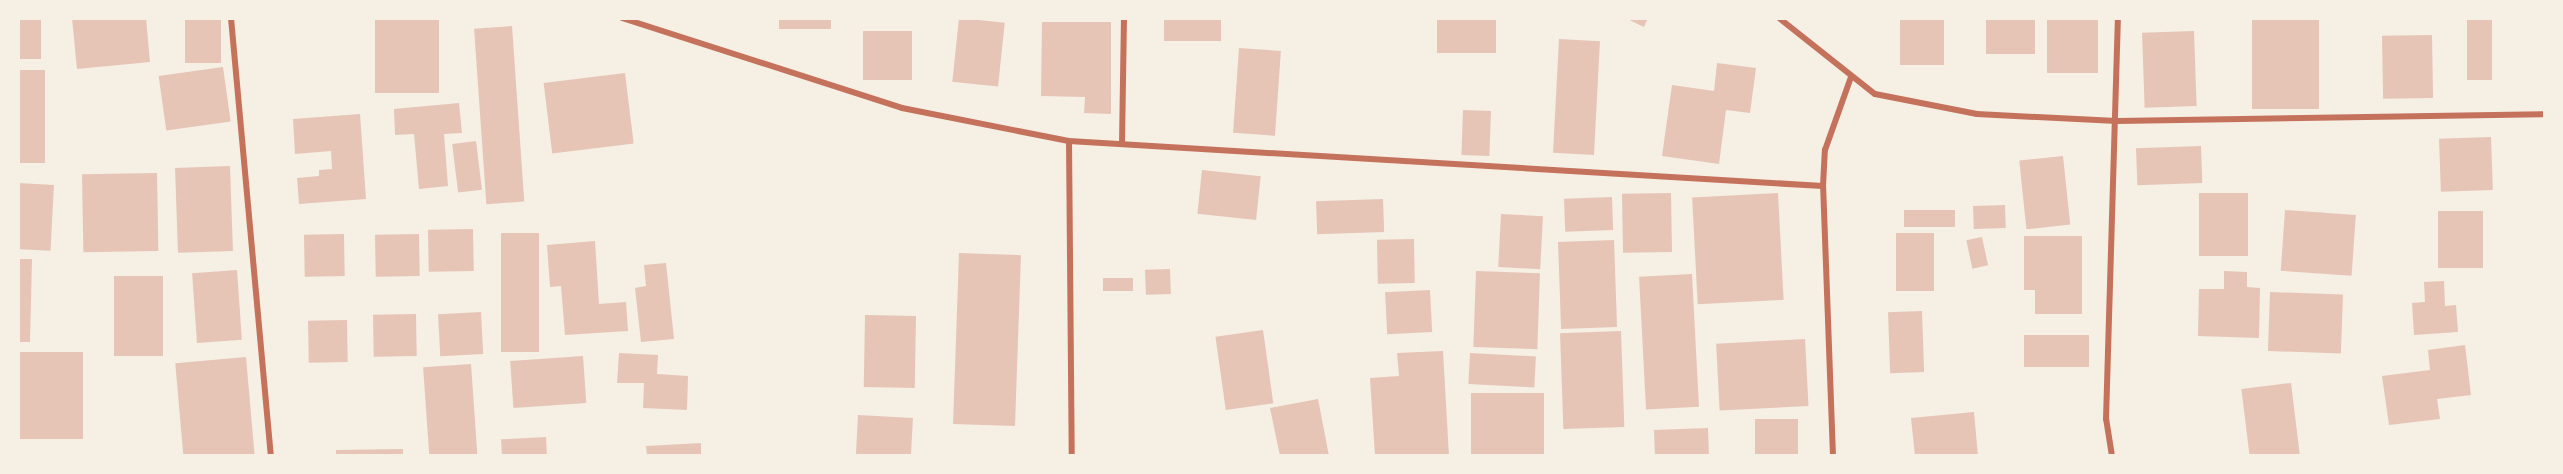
<!DOCTYPE html>
<html>
<head>
<meta charset="utf-8">
<style>
  body { margin:0 }
  #map { position:relative; width:2563px; height:474px; overflow:hidden; background:#f6efe4; font-family:"PT Sans",sans-serif }
  div>[style] { position:absolute }
  [style*='--x'] { left:calc(var(--x)*1px); top:calc(var(--y)*1px); width:calc(var(--w)*1px); rotate:calc(var(--a)*1deg) }
  .building>* { inset:0; background:#e6c5b7; transform-origin:0 0 }
  .minor>* { height:6px; margin:-3px; padding:0 3px; transform-origin:3px; border-radius:3px; background:#c5725c }
  span { translate:-50% -50%; white-space:nowrap; text-align:center; line-height:1.15; -webkit-text-stroke:6px #f6efe4; paint-order:stroke }
  .frame { position:absolute; inset:0; border:20px solid #f6efe4; pointer-events:none }
</style>
</head>
<body>
<div id="map">
  <div class="building">
    <div style="left:18px;top:18px;width:23px;height:41px"></div>
    <div style="clip-path:polygon(72px 18px,146px 18px,150px 62px,77px 69px)"></div>
    <div style="left:185px;top:18px;width:36px;height:45px"></div>
    <div style="left:375px;top:18px;width:64px;height:75px"></div>
    <div style="left:779px;top:18px;width:52px;height:11px"></div>
    <div style="left:959px;top:18px;width:46px;height:64px;rotate:6deg"></div>
    <div style="left:1164px;top:18px;width:57px;height:23px"></div>
    <div style="left:1437px;top:18px;width:59px;height:35px"></div>
    <div style="clip-path:polygon(1625px 18px,1648px 18px,1644px 27px)"></div>
    <div style="left:1900px;top:18px;width:44px;height:47px"></div>
    <div style="left:1986px;top:18px;width:49px;height:36px"></div>
    <div style="left:2047px;top:18px;width:51px;height:55px"></div>
    <div style="left:2252px;top:18px;width:67px;height:91px"></div>
    <div style="left:2467px;top:18px;width:25px;height:62px"></div>
    <div style="clip-path:polygon(1042px 22px,1111px 22px,1111px 114px,1084px 113px,1085px 97px,1041px 96px)"></div>
    <div style="left:512px;top:26px;width:176px;height:38px;rotate:86deg"></div>
    <div style="left:863px;top:31px;width:49px;height:49px"></div>
    <div style="left:2194px;top:31px;width:75px;height:52px;rotate:88deg"></div>
    <div style="left:2432px;top:35px;width:63px;height:50px;rotate:89deg"></div>
    <div style="left:1559px;top:39px;width:41px;height:114px;rotate:3deg"></div>
    <div style="left:1239px;top:48px;width:42px;height:85px;rotate:4deg"></div>
    <div style="clip-path:polygon(1717px 63px,1756px 68px,1750px 113px,1726px 110px,1719px 164px,1662px 156px,1672px 85px,1714px 91px)"></div>
    <div style="left:223px;top:67px;width:55px;height:65px;rotate:82deg"></div>
    <div style="left:18px;top:70px;width:27px;height:93px"></div>
    <div style="left:625px;top:73px;width:71px;height:82px;rotate:83deg"></div>
    <div style="clip-path:polygon(459px 103px,462px 133px,444px 134px,448px 186px,419px 189px,414px 134px,395px 135px,394px 109px)"></div>
    <div style="left:1463px;top:110px;width:28px;height:45px;rotate:2deg"></div>
    <div style="clip-path:polygon(360px 114px,366px 199px,299px 204px,297px 178px,319px 176px,319px 170px,332px 169px,331px 151px,295px 154px,293px 119px)"></div>
    <div style="left:2491px;top:137px;width:53px;height:52px;rotate:88deg"></div>
    <div style="left:476px;top:141px;width:49px;height:24px;rotate:83deg"></div>
    <div style="left:2201px;top:146px;width:37px;height:65px;rotate:88deg"></div>
    <div style="left:2063px;top:156px;width:69px;height:44px;rotate:84deg"></div>
    <div style="left:230px;top:166px;width:85px;height:55px;rotate:88deg"></div>
    <div style="left:1202px;top:170px;width:59px;height:44px;rotate:6deg"></div>
    <div style="left:157px;top:173px;width:78px;height:75px;rotate:89deg"></div>
    <div style="left:18px;top:183px;width:36px;height:66px;rotate:3deg"></div>
    <div style="left:1671px;top:193px;width:59px;height:49px;rotate:89deg"></div>
    <div style="left:1778px;top:193px;width:107px;height:86px;rotate:87deg"></div>
    <div style="left:2199px;top:193px;width:49px;height:63px"></div>
    <div style="left:1612px;top:197px;width:33px;height:48px;rotate:88deg"></div>
    <div style="left:1383px;top:199px;width:33px;height:67px;rotate:88deg"></div>
    <div style="left:2005px;top:205px;width:23px;height:32px;rotate:88deg"></div>
    <div style="left:1955px;top:210px;width:17px;height:51px;rotate:90deg"></div>
    <div style="left:2285px;top:210px;width:71px;height:61px;rotate:4deg"></div>
    <div style="left:2438px;top:211px;width:45px;height:57px"></div>
    <div style="left:1501px;top:214px;width:42px;height:53px;rotate:3deg"></div>
    <div style="left:473px;top:229px;width:42px;height:45px;rotate:89deg"></div>
    <div style="left:501px;top:233px;width:38px;height:119px"></div>
    <div style="left:1896px;top:233px;width:38px;height:58px"></div>
    <div style="left:344px;top:234px;width:42px;height:40px;rotate:89deg"></div>
    <div style="left:419px;top:234px;width:42px;height:44px;rotate:89deg"></div>
    <div style="clip-path:polygon(2024px 236px,2082px 236px,2082px 314px,2035px 314px,2035px 290px,2024px 290px)"></div>
    <div style="left:1982px;top:237px;width:29px;height:16px;rotate:78deg"></div>
    <div style="left:1414px;top:239px;width:44px;height:37px;rotate:89deg"></div>
    <div style="left:1614px;top:240px;width:87px;height:56px;rotate:88deg"></div>
    <div style="clip-path:polygon(595px 241px,599px 304px,626px 302px,628px 331px,565px 335px,561px 286px,550px 287px,547px 245px)"></div>
    <div style="left:959px;top:253px;width:62px;height:171px;rotate:2deg"></div>
    <div style="clip-path:polygon(18px 259px,32px 259px,30px 342px,18px 342px)"></div>
    <div style="clip-path:polygon(666px 263px,674px 339px,641px 342px,635px 288px,646px 286px,644px 265px)"></div>
    <div style="left:1170px;top:269px;width:25px;height:25px;rotate:88deg"></div>
    <div style="left:237px;top:270px;width:70px;height:45px;rotate:86deg"></div>
    <div style="left:1476px;top:271px;width:64px;height:76px;rotate:2deg"></div>
    <div style="clip-path:polygon(2224px 271px,2247px 272px,2247px 287px,2260px 288px,2259px 338px,2198px 336px,2199px 289px,2224px 289px)"></div>
    <div style="left:1692px;top:274px;width:133px;height:53px;rotate:87deg"></div>
    <div style="left:163px;top:276px;width:80px;height:49px;rotate:90deg"></div>
    <div style="left:1103px;top:278px;width:30px;height:13px"></div>
    <div style="clip-path:polygon(2444px 281px,2445px 306px,2456px 305px,2458px 332px,2414px 335px,2412px 303px,2425px 302px,2424px 282px)"></div>
    <div style="left:1430px;top:290px;width:42px;height:45px;rotate:87deg"></div>
    <div style="left:2270px;top:292px;width:73px;height:59px;rotate:2deg"></div>
    <div style="left:1922px;top:311px;width:61px;height:34px;rotate:88deg"></div>
    <div style="left:481px;top:312px;width:42px;height:43px;rotate:87deg"></div>
    <div style="left:416px;top:314px;width:42px;height:43px;rotate:89deg"></div>
    <div style="left:865px;top:315px;width:51px;height:72px;rotate:1deg"></div>
    <div style="left:347px;top:320px;width:42px;height:39px;rotate:89deg"></div>
    <div style="left:1263px;top:330px;width:74px;height:48px;rotate:82deg"></div>
    <div style="left:1621px;top:331px;width:96px;height:61px;rotate:88deg"></div>
    <div style="left:2089px;top:335px;width:32px;height:65px;rotate:90deg"></div>
    <div style="left:1805px;top:339px;width:67px;height:89px;rotate:87deg"></div>
    <div style="clip-path:polygon(2465px 345px,2471px 395px,2437px 399px,2440px 419px,2389px 425px,2382px 376px,2430px 370px,2428px 350px)"></div>
    <div style="clip-path:polygon(1443px 351px,1449px 456px,1375px 456px,1370px 378px,1399px 376px,1397px 353px)"></div>
    <div style="left:18px;top:352px;width:65px;height:87px"></div>
    <div style="clip-path:polygon(619px 353px,658px 355px,657px 374px,688px 376px,687px 410px,643px 408px,644px 383px,617px 383px)"></div>
    <div style="left:1470px;top:353px;width:66px;height:31px;rotate:3deg"></div>
    <div style="left:583px;top:356px;width:47px;height:73px;rotate:86deg"></div>
    <div style="left:246px;top:357px;width:99px;height:71px;rotate:85deg"></div>
    <div style="left:471px;top:364px;width:92px;height:48px;rotate:86deg"></div>
    <div style="left:2291px;top:383px;width:74px;height:50px;rotate:83deg"></div>
    <div style="left:1471px;top:393px;width:73px;height:63px"></div>
    <div style="clip-path:polygon(1318px 399px,1329px 456px,1280px 456px,1270px 408px)"></div>
    <div style="clip-path:polygon(1974px 412px,1978px 456px,1915px 456px,1911px 418px)"></div>
    <div style="left:858px;top:415px;width:55px;height:41px;rotate:3deg"></div>
    <div style="left:1755px;top:419px;width:43px;height:37px"></div>
    <div style="left:1708px;top:428px;width:28px;height:54px;rotate:88deg"></div>
    <div style="left:546px;top:437px;width:19px;height:45px;rotate:87deg"></div>
    <div style="clip-path:polygon(701px 443px,701px 456px,647px 456px,646px 446px)"></div>
    <div style="clip-path:polygon(403px 449px,403px 456px,336px 456px,336px 450px)"></div>
    <div style="left:32px;top:454px;width:47px;height:2px"></div>
  </div>
  <div class="minor">
    <div style="--x:231;--y:18;--w:440;--a:84.8"></div>
    <div style="--x:622;--y:18;--w:294;--a:17.8"></div>
    <div style="--x:902;--y:108;--w:170;--a:11.2"></div>
    <div style="--x:1069;--y:141;--w:755;--a:3.42"></div>
    <div style="--x:1779;--y:18;--w:122;--a:38.4"></div>
    <div style="--x:1875;--y:94;--w:104;--a:11.1"></div>
    <div style="--x:1977;--y:114;--w:140;--a:2.9"></div>
    <div style="--x:2117;--y:121;--w:428;--a:-0.9"></div>
    <div style="--x:1069;--y:141;--w:315;--a:89.5"></div>
    <div style="--x:1122;--y:144;--w:126;--a:-89.1"></div>
    <div style="--x:1833;--y:456;--w:270;--a:-92.1"></div>
    <div style="--x:1823;--y:186;--w:36;--a:-87"></div>
    <div style="--x:1825;--y:150;--w:77;--a:-70.4"></div>
    <div style="--x:2112;--y:456;--w:37;--a:-99"></div>
    <div style="--x:2106;--y:419;--w:401;--a:-88.3"></div>
  </div>
  <div class="frame"></div>
</div>
</body>
</html>
